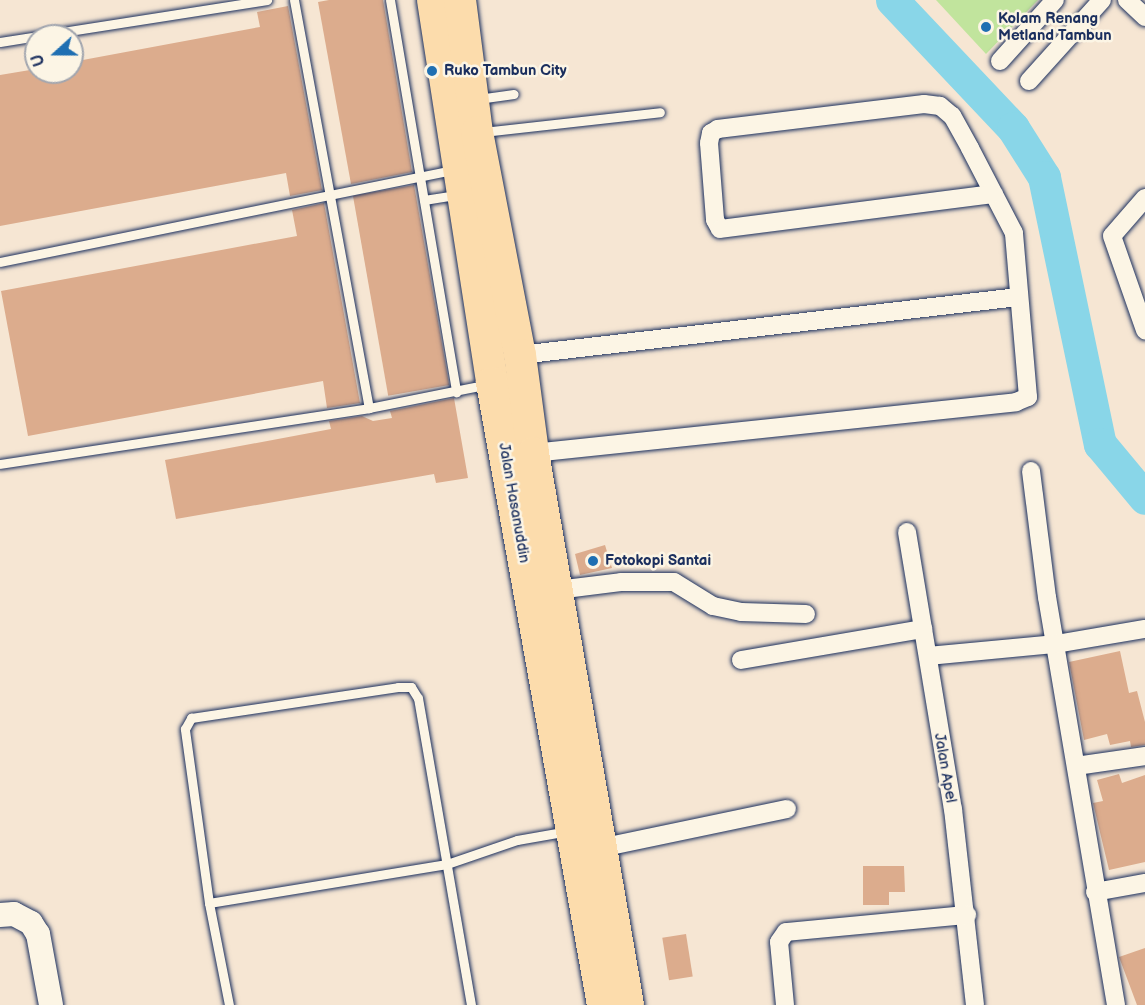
<!DOCTYPE html>
<html>
<head>
<meta charset="utf-8">
<style>
  body { margin:0 }
  #map { position:relative; width:1145px; height:1005px; overflow:hidden; background:#f6e6d3; font-family:"Balsamiq Sans",sans-serif }
  div>[style] { position:absolute }
  [style*='--x'] { left:calc(var(--x)*1px); top:calc(var(--y)*1px); width:calc(var(--w)*1px); rotate:calc(var(--a)*1deg) }
  .green>* { inset:0; background:#c1e49d }
  .river>* { height:33px; margin:-16.5px; padding:0 16.5px; transform-origin:16.5px; border-radius:16.5px; background:#89d6e8 }
  .building>* { inset:0; background:#dcac8d; transform-origin:0 0 }
  .roads { filter:drop-shadow(0 0 2px #1b2f5e) drop-shadow(0 0 2px #1b2f5e) }
  .lane>* { height:9px; margin:-4.5px; padding:0 4.5px; transform-origin:4.5px; border-radius:4.5px; background:#fcf5e5 }
  .street>* { height:18px; margin:-9px; padding:0 9px; transform-origin:9px; border-radius:9px; background:#fcf5e5 }
  .secondary>* { height:24px; margin:-12px; padding:0 12px; transform-origin:12px; border-radius:12px; background:#fcf5e5 }
  .highway>* { height:32px; margin:-16px; padding:0 16px; transform-origin:16px; border-radius:16px; background:#fcdcac }
  .dots>* { width:16px; height:16px; translate:-50% -50%; box-sizing:border-box; border:3px solid #fcf5e5; border-radius:50% }
  span { translate:-50% -50%; white-space:nowrap; text-align:center; line-height:1.15; -webkit-text-stroke:5px #fcf5e5; paint-order:stroke }
  .poi-label { font-size:15px; color:#1b2f5e; font-weight:700 }
  .left { translate:0 -50%; text-align:left }
  .street-label { font-size:15px; color:#1b2f5e }
  .north { position:absolute; left:24px; top:24px; width:60px; height:60px; box-sizing:border-box; background:#fcf5e5; border:2px solid #a2a6af; border-radius:50%; rotate:249deg; font-size:16px; font-weight:700; line-height:24px; text-align:center; color:#1b2f5e }
  .north::after { content:''; display:block; margin:auto; width:21px; height:27px; background:#1f6fb2; clip-path:polygon(50% 0,100% 100%,50% 72%,0 100%) }
</style>
</head>
<body>
<div id="map">
  <div class="green">
    <div style="clip-path:polygon(936px 0,1038px 0,986px 54px)"></div>
  </div>
  <div class="river">
    <div style="--x:892;--y:0;--w:176;--a:46.6"></div>
    <div style="--x:1013;--y:128;--w:58;--a:57.7"></div>
    <div style="--x:1044;--y:177;--w:273;--a:78.2"></div>
    <div style="--x:1100;--y:444;--w:70;--a:50.2"></div>
  </div>
  <div class="building">
    <div style="clip-path:polygon(329px 0,383px 0,412px 172px,351px 184px,318px 2px)"></div>
    <div style="clip-path:polygon(288px 6px,322px 190px,290px 196px,286px 173px,0 226px,0 75px,36px 69px,36px 72px,72px 72px,72px 62px,260px 27px,257px 12px)"></div>
    <div style="left:414px;top:185px;width:203px;height:62px;rotate:80deg"></div>
    <div style="clip-path:polygon(324px 203px,360px 403px,327px 408px,323px 381px,28px 436px,1px 291px,297px 236px,292px 210px)"></div>
    <div style="clip-path:polygon(454px 398px,468px 478px,436px 483px,434px 474px,176px 519px,165px 460px,331px 429px,329px 421px,362px 416px,373px 421px,392px 418px,390px 411px)"></div>
    <div style="clip-path:polygon(605px 545px,612px 568px,580px 575px,575px 554px)"></div>
    <div style="clip-path:polygon(1120px 651px,1129px 693px,1137px 691px,1145px 722px,1145px 745px,1131px 747px,1130px 741px,1110px 745px,1107px 734px,1084px 740px,1069px 662px)"></div>
    <div style="clip-path:polygon(1119px 774px,1122px 783px,1145px 775px,1145px 862px,1109px 870px,1093px 803px,1103px 801px,1097px 780px)"></div>
    <div style="clip-path:polygon(863px 866px,904px 866px,905px 892px,889px 892px,889px 905px,863px 905px)"></div>
    <div style="left:686px;top:934px;width:43px;height:24px;rotate:81deg"></div>
    <div style="clip-path:polygon(1145px 948px,1145px 1005px,1137px 1005px,1119px 957px)"></div>
  </div>
  <div class="roads">
    <div class="lane">
      <div style="--x:294;--y:0;--w:415;--a:79.6"></div>
      <div style="--x:390;--y:0;--w:398;--a:80.4"></div>
      <div style="--x:37;--y:36;--w:233;--a:-8.9"></div>
      <div style="--x:0;--y:42;--w:36;--a:-9"></div>
      <div style="--x:478;--y:99;--w:36;--a:-8"></div>
      <div style="--x:483;--y:132;--w:178;--a:-6.4"></div>
      <div style="--x:424;--y:200;--w:36;--a:-9"></div>
      <div style="--x:0;--y:262;--w:463;--a:-11.5"></div>
      <div style="--x:0;--y:464;--w:373;--a:-8.6"></div>
      <div style="--x:369;--y:408;--w:122;--a:-11.3"></div>
      <div style="--x:209;--y:903;--w:241;--a:-9.3"></div>
      <div style="--x:447;--y:864;--w:74;--a:-18.9"></div>
      <div style="--x:517;--y:840;--w:52;--a:-10"></div>
      <div style="--x:229;--y:1005;--w:104;--a:-101.1"></div>
      <div style="--x:209;--y:903;--w:176;--a:-97.9"></div>
      <div style="--x:185;--y:729;--w:13;--a:-61"></div>
      <div style="--x:191;--y:718;--w:209;--a:-8.5"></div>
      <div style="--x:398;--y:687;--w:13;--a:0"></div>
      <div style="--x:411;--y:687;--w:13;--a:58"></div>
      <div style="--x:418;--y:698;--w:312;--a:80.2"></div>
    </div>
    <div class="street">
      <div style="--x:1127;--y:0;--w:25;--a:43"></div>
      <div style="--x:1000;--y:61;--w:82;--a:-48"></div>
      <div style="--x:1029;--y:81;--w:109;--a:-48"></div>
      <div style="--x:1145;--y:198;--w:50;--a:131"></div>
      <div style="--x:1112;--y:236;--w:100;--a:70.7"></div>
      <div style="--x:520;--y:355;--w:501;--a:-6.64"></div>
      <div style="--x:533;--y:453;--w:486;--a:-6"></div>
      <div style="--x:1016;--y:402;--w:13;--a:-23"></div>
      <div style="--x:1028;--y:397;--w:165;--a:-94.9"></div>
      <div style="--x:1014;--y:233;--w:96;--a:-117.4"></div>
      <div style="--x:970;--y:148;--w:37;--a:-119"></div>
      <div style="--x:952;--y:116;--w:16;--a:-140"></div>
      <div style="--x:940;--y:106;--w:16;--a:-173"></div>
      <div style="--x:924;--y:104;--w:208;--a:173.1"></div>
      <div style="--x:718;--y:129;--w:8;--a:150"></div>
      <div style="--x:711;--y:133;--w:10;--a:101"></div>
      <div style="--x:709;--y:143;--w:77;--a:85.5"></div>
      <div style="--x:715;--y:220;--w:10;--a:61"></div>
      <div style="--x:720;--y:229;--w:276;--a:-7.3"></div>
      <div style="--x:1031;--y:471;--w:127;--a:82.8"></div>
      <div style="--x:1047;--y:597;--w:414;--a:80.4"></div>
      <div style="--x:907;--y:532;--w:281;--a:80.6"></div>
      <div style="--x:953;--y:809;--w:197;--a:83.6"></div>
      <div style="--x:557;--y:590;--w:64;--a:-7.1"></div>
      <div style="--x:621;--y:582;--w:53;--a:0"></div>
      <div style="--x:674;--y:582;--w:46;--a:31.6"></div>
      <div style="--x:713;--y:606;--w:29;--a:12"></div>
      <div style="--x:741;--y:612;--w:65;--a:1.8"></div>
      <div style="--x:928;--y:656;--w:129;--a:-5.4"></div>
      <div style="--x:1056;--y:644;--w:90;--a:-9.6"></div>
      <div style="--x:741;--y:660;--w:185;--a:-9.7"></div>
      <div style="--x:1076;--y:766;--w:70;--a:-8.2"></div>
      <div style="--x:600;--y:848;--w:191;--a:-11.8"></div>
      <div style="--x:1095;--y:892;--w:51;--a:-10.2"></div>
      <div style="--x:785;--y:1005;--w:63;--a:-95.4"></div>
      <div style="--x:779;--y:942;--w:12;--a:-55"></div>
      <div style="--x:786;--y:932;--w:182;--a:-5.4"></div>
    </div>
    <div class="secondary">
      <div style="--x:0;--y:915;--w:14;--a:-4"></div>
      <div style="--x:14;--y:914;--w:19;--a:28"></div>
      <div style="--x:31;--y:923;--w:13;--a:58"></div>
      <div style="--x:38;--y:934;--w:72;--a:79.6"></div>
    </div>
    <div class="highway">
      <div style="--x:433;--y:0;--w:388;--a:81.2"></div>
      <div style="--x:492;--y:383;--w:632;--a:79.88"></div>
      <div style="--x:460;--y:0;--w:133;--a:82.7"></div>
      <div style="--x:477;--y:132;--w:227;--a:79.1"></div>
      <div style="--x:520;--y:355;--w:99;--a:82.4"></div>
      <div style="--x:533;--y:453;--w:560;--a:80.23"></div>
    </div>
  </div>
  <div class="dots">
    <div style="left:986px;top:27px;background:#1f6fb2"></div>
    <div style="left:432px;top:71px;background:#1f6fb2"></div>
    <div style="left:593px;top:561px;background:#1f6fb2"></div>
  </div>
  <div class="poi-label">
    <span class="left" style="left:998px;top:27px">Kolam Renang<br>Metland Tambun</span>
    <span class="left" style="left:444px;top:71px">Ruko Tambun City</span>
    <span class="left" style="left:605px;top:561px">Fotokopi Santai</span>
  </div>
  <div class="street-label">
    <span style="left:514px;top:503px;rotate:80deg">Jalan Hasanuddin</span>
    <span style="left:945px;top:768px;rotate:80deg">Jalan Apel</span>
  </div>
  <div class="north">U</div>
</div>
</body>
</html>
